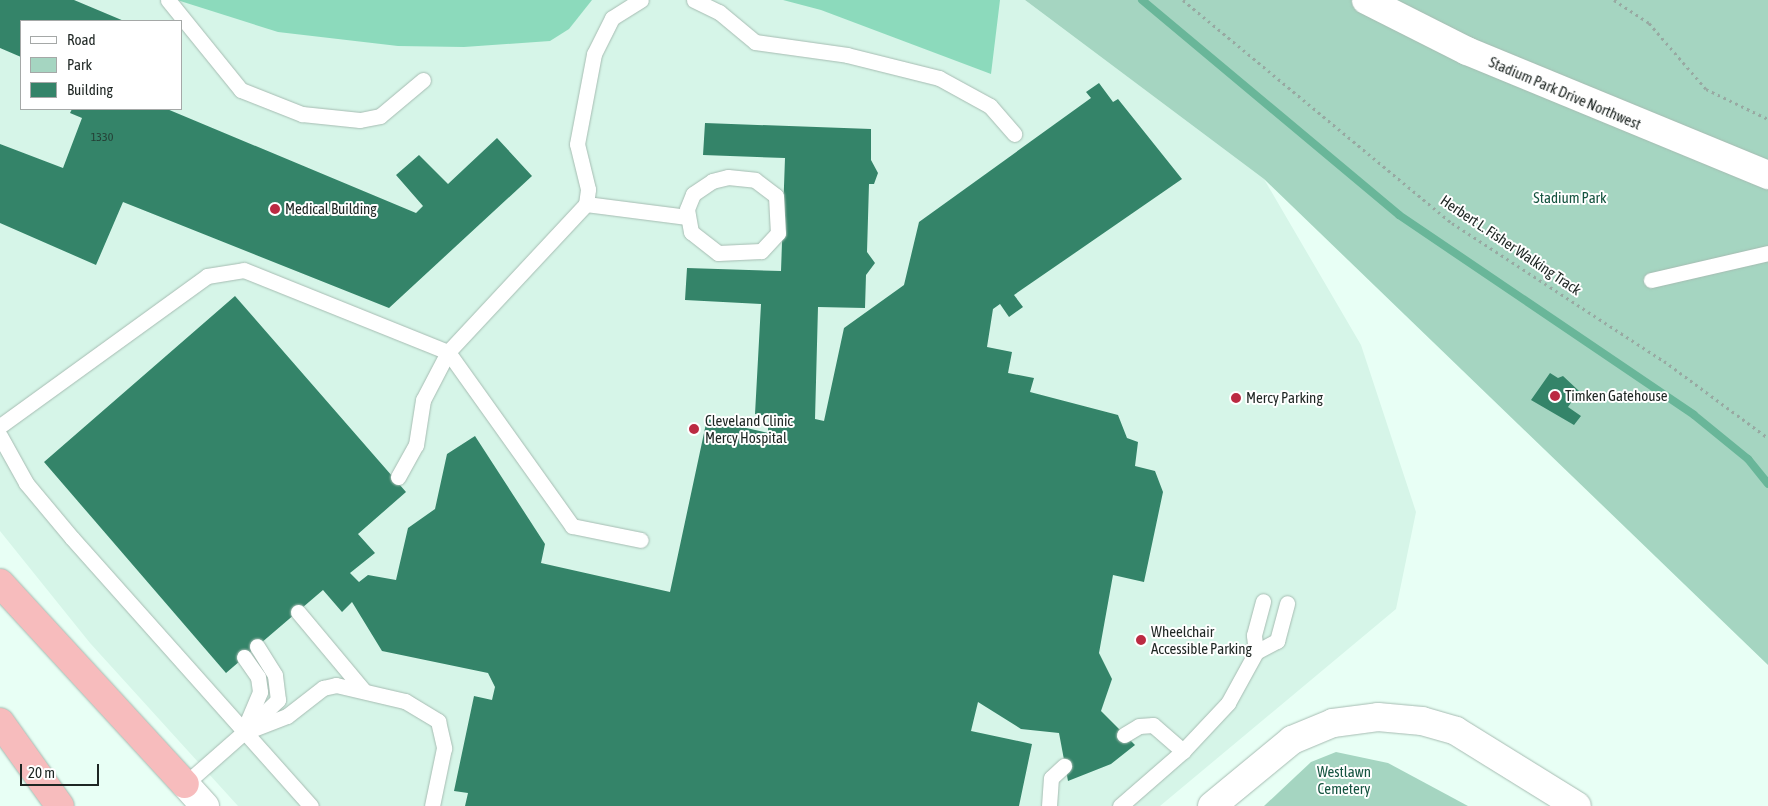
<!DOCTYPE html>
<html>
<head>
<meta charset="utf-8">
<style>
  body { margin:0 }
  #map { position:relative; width:1768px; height:806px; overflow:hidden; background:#e8fff5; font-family:"Asap Condensed",sans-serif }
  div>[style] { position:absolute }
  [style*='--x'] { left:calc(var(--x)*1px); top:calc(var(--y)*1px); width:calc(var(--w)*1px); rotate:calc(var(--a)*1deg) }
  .built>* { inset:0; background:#d6f5e8 }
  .green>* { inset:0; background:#a5d5c1 }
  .forest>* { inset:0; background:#8cdabc }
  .stream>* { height:8px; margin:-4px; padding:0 4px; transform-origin:4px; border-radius:4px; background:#69b699 }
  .building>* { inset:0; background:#348469 }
  .path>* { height:3px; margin-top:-1.5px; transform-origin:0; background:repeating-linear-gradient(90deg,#98a9a2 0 2.5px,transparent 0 6.5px) }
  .roads { filter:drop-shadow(0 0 1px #a6bcb2) drop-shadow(0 0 1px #a6bcb2) }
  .service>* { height:15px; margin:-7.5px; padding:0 7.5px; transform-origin:7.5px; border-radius:7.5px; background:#fff }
  .minor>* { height:28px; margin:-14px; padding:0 14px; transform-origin:14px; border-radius:14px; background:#fff }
  .secondary>* { height:28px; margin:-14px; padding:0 14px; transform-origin:14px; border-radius:14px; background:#fff }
  .motorway>* { height:28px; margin:-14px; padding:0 14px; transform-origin:14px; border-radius:14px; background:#f7bcbd }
  .dots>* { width:14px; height:14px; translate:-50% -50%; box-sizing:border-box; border:2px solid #fff; border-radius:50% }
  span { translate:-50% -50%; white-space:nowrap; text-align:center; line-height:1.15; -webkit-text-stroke:4px #fff; paint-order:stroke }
  .number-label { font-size:12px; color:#243e34 }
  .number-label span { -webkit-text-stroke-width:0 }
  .street-label { font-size:15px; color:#1e2623 }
  .park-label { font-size:15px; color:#155440 }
  .poi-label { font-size:15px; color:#1e2623 }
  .left { translate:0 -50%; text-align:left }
  .legend { position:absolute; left:20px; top:20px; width:162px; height:90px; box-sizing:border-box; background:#fff; border:1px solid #a5a8a7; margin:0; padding:6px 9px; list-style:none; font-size:15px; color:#1e2623 }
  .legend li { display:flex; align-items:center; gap:10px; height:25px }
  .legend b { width:25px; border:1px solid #a5a8a7 }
  .scale { position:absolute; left:20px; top:764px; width:79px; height:22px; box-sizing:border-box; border:2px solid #1e2623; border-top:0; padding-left:6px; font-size:15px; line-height:18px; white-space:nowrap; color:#1e2623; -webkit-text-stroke:4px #fff; paint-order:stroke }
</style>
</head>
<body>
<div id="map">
  <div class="built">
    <div style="clip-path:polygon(evenodd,0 0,1025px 0,1264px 179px,1361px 345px,1416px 512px,1396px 609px,1160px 806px,238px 806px,90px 643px,0 531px,0 0,21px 21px,181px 21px,181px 109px,21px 109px,21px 21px)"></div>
  </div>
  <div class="green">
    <div style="clip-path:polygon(1025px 0,1768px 0,1768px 665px,1264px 179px)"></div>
    <div style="clip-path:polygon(1336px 752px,1388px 763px,1468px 806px,1264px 806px,1311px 762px)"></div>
  </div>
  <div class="forest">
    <div style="clip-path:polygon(177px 0,592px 0,569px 29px,550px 41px,464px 47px,398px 46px,278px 32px)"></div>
    <div style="clip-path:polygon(783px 0,1000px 0,991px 74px,821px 10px)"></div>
  </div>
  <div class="stream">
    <div style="--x:1142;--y:0;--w:335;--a:39.9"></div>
    <div style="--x:1399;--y:215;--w:356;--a:34.1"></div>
    <div style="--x:1694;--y:415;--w:70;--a:39.2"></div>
    <div style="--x:1748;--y:459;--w:32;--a:51"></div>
  </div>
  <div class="building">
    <div style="clip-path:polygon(0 0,74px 0,124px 21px,21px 21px,21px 57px,0 48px)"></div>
    <div style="clip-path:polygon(1099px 83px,1113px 102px,1118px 99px,1182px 179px,1014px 295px,1023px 307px,1009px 317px,1000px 304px,993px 309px,987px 347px,1012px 352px,1008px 373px,1034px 378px,1030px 392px,1118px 415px,1127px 438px,1138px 442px,1135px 466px,1155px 471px,1163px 492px,1144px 582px,1113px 575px,1099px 653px,1112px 679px,1101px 711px,1135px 745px,1111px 764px,1068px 781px,1059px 733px,1021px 729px,978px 702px,971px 731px,1032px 744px,1019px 806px,465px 806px,468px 793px,454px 791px,474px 696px,492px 700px,495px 687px,488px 673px,382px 651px,352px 602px,342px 612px,323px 590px,226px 673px,44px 462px,235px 296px,406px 492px,358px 534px,375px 553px,350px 573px,359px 582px,368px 575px,396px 580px,408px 528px,435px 509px,447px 454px,475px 436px,545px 544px,541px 563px,670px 592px,707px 419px,768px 433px,768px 416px,755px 414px,761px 304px,685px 300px,687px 268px,781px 271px,785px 158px,703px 155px,705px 123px,871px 129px,871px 160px,878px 173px,874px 184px,869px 184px,867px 252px,875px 263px,866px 275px,865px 308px,818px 307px,815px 419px,824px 421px,844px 328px,904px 285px,919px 222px,1091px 98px,1086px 92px)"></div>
    <div style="clip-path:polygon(72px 109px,167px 109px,416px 213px,423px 206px,396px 175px,419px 155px,448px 184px,497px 138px,532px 176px,389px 308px,123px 202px,96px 265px,0 223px,0 144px,63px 168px,82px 118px,70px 113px)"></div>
    <div style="clip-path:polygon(1550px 373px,1558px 378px,1563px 376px,1579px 391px,1568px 407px,1581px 416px,1574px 425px,1531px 400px)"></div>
  </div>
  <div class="path">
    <div style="--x:1183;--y:0;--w:349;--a:39.7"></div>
    <div style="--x:1452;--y:223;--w:253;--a:33.1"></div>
    <div style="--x:1664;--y:361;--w:129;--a:36.5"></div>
    <div style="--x:1614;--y:0;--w:42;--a:33.3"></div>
    <div style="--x:1649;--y:23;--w:87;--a:49.2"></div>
    <div style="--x:1706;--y:89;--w:69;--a:25.8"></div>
  </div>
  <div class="roads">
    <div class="service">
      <div style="--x:168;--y:0;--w:116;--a:51"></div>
      <div style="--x:241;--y:90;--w:66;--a:21.5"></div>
      <div style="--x:302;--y:114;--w:58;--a:5.9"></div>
      <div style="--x:360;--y:120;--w:20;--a:-11"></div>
      <div style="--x:380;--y:116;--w:56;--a:-39.9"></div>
      <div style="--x:694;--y:0;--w:28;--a:26"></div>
      <div style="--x:719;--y:12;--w:47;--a:39.8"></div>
      <div style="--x:755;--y:42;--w:93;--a:8"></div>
      <div style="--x:847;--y:55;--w:95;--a:14"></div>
      <div style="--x:939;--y:78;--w:58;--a:28.8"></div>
      <div style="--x:990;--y:106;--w:37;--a:49"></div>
      <div style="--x:728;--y:177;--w:27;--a:6"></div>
      <div style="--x:755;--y:180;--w:26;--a:37"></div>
      <div style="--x:776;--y:196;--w:37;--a:87"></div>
      <div style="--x:778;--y:233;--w:25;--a:133"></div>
      <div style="--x:761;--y:251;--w:43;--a:177.3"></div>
      <div style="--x:718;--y:253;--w:34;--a:-142"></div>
      <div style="--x:691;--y:232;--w:23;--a:-100"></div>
      <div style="--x:687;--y:209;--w:16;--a:-68"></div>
      <div style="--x:693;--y:194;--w:23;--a:-34"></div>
      <div style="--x:712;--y:181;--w:16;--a:-14"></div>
      <div style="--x:586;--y:204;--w:102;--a:7.3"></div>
      <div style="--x:1651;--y:280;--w:120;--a:-13"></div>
      <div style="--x:0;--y:426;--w:256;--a:-35.9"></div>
      <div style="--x:207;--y:276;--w:37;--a:-9"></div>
      <div style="--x:244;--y:270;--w:220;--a:21.9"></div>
      <div style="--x:448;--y:352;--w:202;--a:-47"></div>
      <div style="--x:586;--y:204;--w:15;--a:-82"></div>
      <div style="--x:588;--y:189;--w:46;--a:-103.7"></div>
      <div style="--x:577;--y:144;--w:92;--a:-79.3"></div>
      <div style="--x:594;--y:54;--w:40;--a:-63.4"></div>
      <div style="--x:612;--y:18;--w:34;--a:-32"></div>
      <div style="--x:0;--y:436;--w:54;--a:61"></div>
      <div style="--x:26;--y:483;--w:72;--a:50.1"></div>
      <div style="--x:72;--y:538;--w:359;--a:48.3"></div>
      <div style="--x:398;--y:477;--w:37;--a:-61"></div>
      <div style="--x:416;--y:445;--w:46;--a:-81.2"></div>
      <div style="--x:423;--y:400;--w:54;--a:-62.5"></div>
      <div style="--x:448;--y:352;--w:214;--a:54.5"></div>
      <div style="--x:572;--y:526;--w:70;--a:11.5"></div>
      <div style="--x:298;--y:612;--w:103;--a:50.1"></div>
      <div style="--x:1256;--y:652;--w:24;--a:-28"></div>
      <div style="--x:1277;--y:641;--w:39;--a:-75"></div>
      <div style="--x:244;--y:657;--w:24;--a:55"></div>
      <div style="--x:258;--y:677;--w:15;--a:82"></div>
      <div style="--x:260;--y:692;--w:39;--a:113"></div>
      <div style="--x:253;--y:724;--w:35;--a:-44"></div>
      <div style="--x:278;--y:700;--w:25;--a:-97"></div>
      <div style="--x:275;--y:675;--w:34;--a:-122"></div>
      <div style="--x:1124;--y:735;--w:17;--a:-31"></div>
      <div style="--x:1139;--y:726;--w:14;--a:-4"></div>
      <div style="--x:1153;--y:725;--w:40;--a:41"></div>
      <div style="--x:185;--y:784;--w:77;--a:-41.3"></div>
      <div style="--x:243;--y:733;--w:47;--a:-21.1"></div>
      <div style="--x:287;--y:716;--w:46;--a:-37.9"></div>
      <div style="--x:323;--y:688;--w:13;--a:-13"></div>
      <div style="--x:336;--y:685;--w:71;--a:13.1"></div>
      <div style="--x:405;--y:701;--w:39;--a:31"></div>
      <div style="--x:438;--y:721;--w:28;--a:77"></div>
      <div style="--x:444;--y:748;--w:59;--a:101.7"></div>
      <div style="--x:1049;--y:806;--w:28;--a:-86"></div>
      <div style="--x:1051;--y:778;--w:18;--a:-43"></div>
      <div style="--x:1120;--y:806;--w:84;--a:-41.1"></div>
      <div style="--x:1183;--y:751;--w:66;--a:-46.8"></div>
      <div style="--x:1228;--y:703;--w:58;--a:-61.2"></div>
      <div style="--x:1256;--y:652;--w:17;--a:-97"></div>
      <div style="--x:1254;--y:635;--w:35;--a:-75"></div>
    </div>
    <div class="minor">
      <div style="--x:1366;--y:0;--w:113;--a:26.8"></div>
      <div style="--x:1467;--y:51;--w:326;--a:22.4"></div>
    </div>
    <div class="secondary">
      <div style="--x:185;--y:784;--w:30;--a:48"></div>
      <div style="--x:1212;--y:806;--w:104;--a:-39.5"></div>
      <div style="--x:1292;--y:740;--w:44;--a:-22.5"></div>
      <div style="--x:1333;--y:723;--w:45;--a:-7.6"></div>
      <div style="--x:1378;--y:717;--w:44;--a:5.2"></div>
      <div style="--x:1422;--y:721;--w:35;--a:16"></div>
      <div style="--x:1456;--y:731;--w:142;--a:31.8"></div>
    </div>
    <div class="motorway">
      <div style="--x:0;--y:583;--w:273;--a:47.4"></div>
      <div style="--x:0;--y:722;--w:103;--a:54.5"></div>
    </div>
  </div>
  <div class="dots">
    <div style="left:275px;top:209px;background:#bb2a42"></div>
    <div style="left:1555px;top:396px;background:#bb2a42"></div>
    <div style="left:1236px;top:398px;background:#bb2a42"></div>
    <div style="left:694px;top:429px;background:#bb2a42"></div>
    <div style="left:1141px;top:640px;background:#bb2a42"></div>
  </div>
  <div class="number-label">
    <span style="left:102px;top:138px">1330</span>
  </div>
  <div class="street-label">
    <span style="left:1565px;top:93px;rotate:23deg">Stadium Park Drive Northwest</span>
    <span style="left:1511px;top:245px;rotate:34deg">Herbert L. Fisher Walking Track</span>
  </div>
  <div class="park-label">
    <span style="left:1570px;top:198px">Stadium Park</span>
    <span style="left:1344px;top:780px">Westlawn<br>Cemetery</span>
  </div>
  <div class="poi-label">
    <span class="left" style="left:285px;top:209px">Medical Building</span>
    <span class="left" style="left:1565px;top:396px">Timken Gatehouse</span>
    <span class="left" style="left:1246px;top:398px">Mercy Parking</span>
    <span class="left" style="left:705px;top:429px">Cleveland Clinic<br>Mercy Hospital</span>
    <span class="left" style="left:1151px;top:640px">Wheelchair<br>Accessible Parking</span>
  </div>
  <ul class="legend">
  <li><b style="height:6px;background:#fff"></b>Road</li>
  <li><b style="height:14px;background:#a5d5c1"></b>Park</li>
  <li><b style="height:14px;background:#348469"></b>Building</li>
  </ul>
  <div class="scale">20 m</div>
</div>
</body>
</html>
